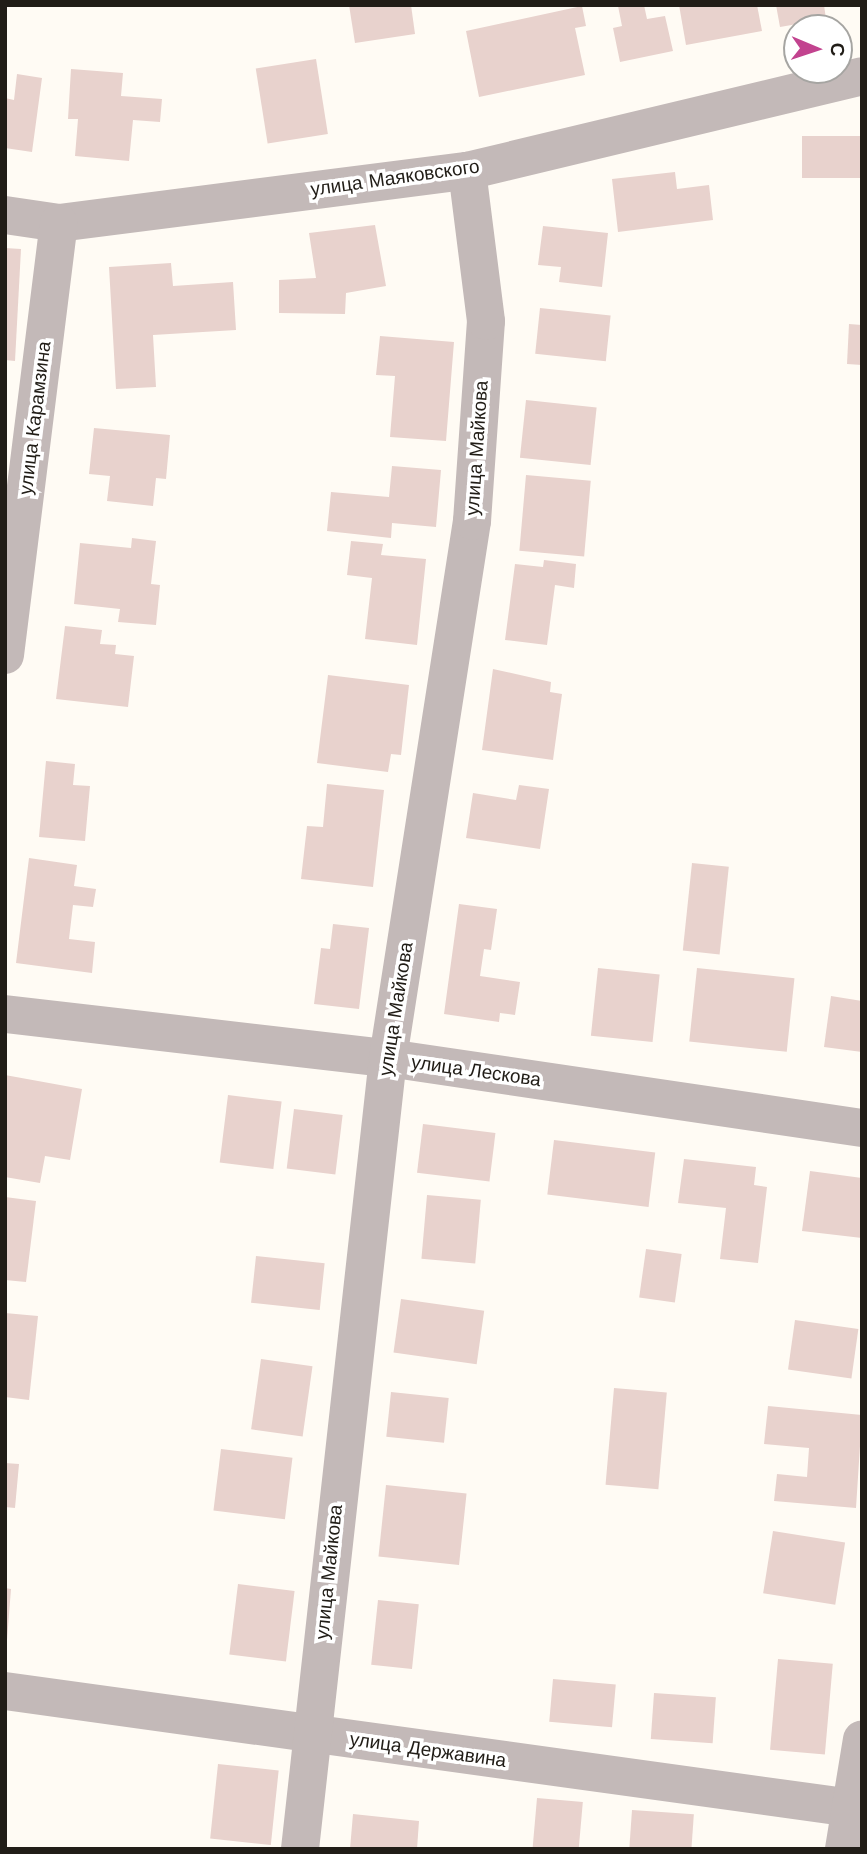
<!DOCTYPE html>
<html>
<head>
<meta charset="utf-8">
<style>
  body { margin:0 }
  #map { position:relative; width:867px; height:1854px; overflow:hidden; background:#fffbf4; font-family:"Work Sans",sans-serif }
  div>[style] { position:absolute }
  [style*='--x'] { left:calc(var(--x)*1px); top:calc(var(--y)*1px); width:calc(var(--w)*1px); rotate:calc(var(--a)*1deg) }
  .building>* { inset:0; background:#e8d2cd; transform-origin:0 0 }
  .minor>* { height:38px; margin:-19px; padding:0 19px; transform-origin:19px; border-radius:19px; background:#c3b9b8 }
  span { translate:-50% -50%; white-space:nowrap; text-align:center; line-height:1.15; -webkit-text-stroke:7px #fff; paint-order:stroke }
  .street-label { font-size:19px; color:#211d17 }
  .frame { position:absolute; inset:0; border:7px solid #211d17; pointer-events:none }
  .north { position:absolute; left:783px; top:14px; width:70px; height:70px; box-sizing:border-box; background:#fff; border:2px solid #a6a5a2; border-radius:50%; rotate:92deg; font-size:19px; font-weight:700; line-height:28px; text-align:center; color:#211d17 }
  .north::after { content:''; display:block; margin:auto; width:24px; height:32px; background:#c2438f; clip-path:polygon(50% 0,100% 100%,50% 72%,0 100%) }
</style>
</head>
<body>
<div id="map">
  <div class="building">
    <div style="clip-path:polygon(349px 5px,411px 5px,415px 34px,355px 43px)"></div>
    <div style="clip-path:polygon(644px 5px,647px 19px,665px 16px,673px 51px,620px 62px,613px 28px,622px 26px,618px 6px)"></div>
    <div style="clip-path:polygon(679px 5px,757px 5px,762px 31px,686px 45px)"></div>
    <div style="clip-path:polygon(776px 5px,824px 5px,826px 19px,780px 27px)"></div>
    <div style="clip-path:polygon(582px 6px,586px 26px,575px 28px,585px 75px,479px 97px,466px 31px)"></div>
    <div style="left:316px;top:59px;width:76px;height:61px;rotate:81deg"></div>
    <div style="clip-path:polygon(71px 69px,123px 73px,121px 96px,162px 99px,160px 122px,133px 120px,129px 161px,75px 156px,78px 119px,68px 119px)"></div>
    <div style="clip-path:polygon(17px 74px,42px 78px,32px 152px,5px 148px,5px 98px,14px 100px)"></div>
    <div style="left:862px;top:136px;width:42px;height:60px;rotate:90deg"></div>
    <div style="clip-path:polygon(675px 172px,677px 189px,709px 185px,713px 220px,618px 232px,612px 179px)"></div>
    <div style="clip-path:polygon(375px 225px,386px 286px,346px 293px,345px 314px,279px 313px,279px 280px,316px 278px,309px 233px)"></div>
    <div style="clip-path:polygon(543px 226px,608px 233px,602px 287px,559px 282px,561px 267px,538px 265px)"></div>
    <div style="clip-path:polygon(5px 248px,21px 249px,15px 361px,5px 360px)"></div>
    <div style="clip-path:polygon(171px 263px,173px 286px,233px 282px,236px 330px,153px 335px,156px 387px,116px 389px,109px 267px)"></div>
    <div style="left:540px;top:308px;width:71px;height:46px;rotate:6deg"></div>
    <div style="clip-path:polygon(849px 324px,862px 325px,862px 365px,847px 364px)"></div>
    <div style="clip-path:polygon(380px 336px,454px 342px,446px 441px,390px 437px,395px 376px,376px 375px)"></div>
    <div style="left:526px;top:400px;width:71px;height:58px;rotate:6deg"></div>
    <div style="clip-path:polygon(94px 428px,170px 435px,166px 479px,156px 478px,153px 506px,107px 501px,110px 476px,89px 474px)"></div>
    <div style="clip-path:polygon(392px 466px,441px 470px,436px 527px,392px 523px,391px 538px,327px 531px,331px 492px,389px 497px)"></div>
    <div style="left:526px;top:475px;width:65px;height:76px;rotate:5deg"></div>
    <div style="clip-path:polygon(132px 538px,156px 541px,151px 584px,160px 585px,156px 625px,118px 622px,120px 609px,74px 604px,80px 543px,131px 548px)"></div>
    <div style="clip-path:polygon(351px 541px,383px 544px,381px 555px,426px 559px,417px 645px,365px 639px,372px 578px,347px 575px)"></div>
    <div style="clip-path:polygon(544px 560px,576px 564px,574px 588px,555px 585px,547px 645px,505px 640px,515px 564px,543px 567px)"></div>
    <div style="clip-path:polygon(65px 626px,102px 630px,100px 644px,116px 645px,115px 654px,134px 656px,128px 707px,56px 699px)"></div>
    <div style="clip-path:polygon(493px 669px,551px 682px,550px 692px,562px 694px,553px 760px,482px 750px)"></div>
    <div style="clip-path:polygon(328px 675px,409px 685px,401px 755px,391px 754px,388px 772px,317px 763px)"></div>
    <div style="clip-path:polygon(46px 761px,75px 764px,73px 785px,90px 786px,85px 841px,39px 837px)"></div>
    <div style="clip-path:polygon(327px 784px,384px 790px,373px 887px,301px 879px,307px 826px,323px 827px)"></div>
    <div style="clip-path:polygon(519px 785px,549px 789px,540px 849px,466px 838px,473px 793px,516px 800px)"></div>
    <div style="clip-path:polygon(29px 858px,77px 865px,74px 886px,96px 889px,93px 907px,73px 905px,69px 939px,95px 942px,92px 973px,16px 963px)"></div>
    <div style="left:692px;top:863px;width:37px;height:88px;rotate:6deg"></div>
    <div style="clip-path:polygon(459px 904px,497px 909px,491px 950px,484px 949px,480px 976px,520px 982px,515px 1015px,500px 1013px,499px 1022px,444px 1014px)"></div>
    <div style="clip-path:polygon(333px 924px,369px 928px,359px 1009px,314px 1004px,321px 948px,330px 949px)"></div>
    <div style="left:598px;top:968px;width:62px;height:68px;rotate:6deg"></div>
    <div style="left:697px;top:968px;width:98px;height:74px;rotate:6deg"></div>
    <div style="clip-path:polygon(831px 996px,862px 1001px,862px 1052px,824px 1047px)"></div>
    <div style="clip-path:polygon(5px 1075px,82px 1089px,70px 1160px,45px 1156px,40px 1183px,5px 1177px)"></div>
    <div style="left:228px;top:1095px;width:54px;height:68px;rotate:7deg"></div>
    <div style="left:294px;top:1109px;width:49px;height:60px;rotate:7deg"></div>
    <div style="left:423px;top:1124px;width:73px;height:49px;rotate:7deg"></div>
    <div style="left:554px;top:1140px;width:102px;height:55px;rotate:7deg"></div>
    <div style="clip-path:polygon(684px 1159px,756px 1167px,754px 1185px,767px 1187px,758px 1263px,720px 1259px,726px 1208px,678px 1203px)"></div>
    <div style="clip-path:polygon(810px 1171px,862px 1178px,862px 1238px,802px 1231px)"></div>
    <div style="left:427px;top:1195px;width:54px;height:64px;rotate:5deg"></div>
    <div style="clip-path:polygon(5px 1197px,36px 1201px,26px 1282px,5px 1280px)"></div>
    <div style="left:646px;top:1249px;width:36px;height:49px;rotate:8deg"></div>
    <div style="left:256px;top:1256px;width:69px;height:47px;rotate:6deg"></div>
    <div style="left:401px;top:1299px;width:84px;height:54px;rotate:8deg"></div>
    <div style="clip-path:polygon(5px 1313px,38px 1316px,29px 1400px,5px 1397px)"></div>
    <div style="left:795px;top:1320px;width:64px;height:50px;rotate:8deg"></div>
    <div style="left:261px;top:1359px;width:52px;height:71px;rotate:8deg"></div>
    <div style="left:614px;top:1388px;width:53px;height:97px;rotate:5deg"></div>
    <div style="left:391px;top:1392px;width:58px;height:45px;rotate:6deg"></div>
    <div style="clip-path:polygon(768px 1406px,862px 1415px,856px 1508px,774px 1501px,777px 1474px,807px 1477px,809px 1448px,764px 1444px)"></div>
    <div style="left:221px;top:1449px;width:72px;height:62px;rotate:7deg"></div>
    <div style="clip-path:polygon(5px 1463px,19px 1464px,15px 1508px,5px 1507px)"></div>
    <div style="left:386px;top:1485px;width:81px;height:72px;rotate:6deg"></div>
    <div style="left:773px;top:1531px;width:73px;height:63px;rotate:9deg"></div>
    <div style="left:238px;top:1584px;width:57px;height:71px;rotate:7deg"></div>
    <div style="clip-path:polygon(5px 1588px,11px 1589px,7px 1640px,5px 1640px)"></div>
    <div style="left:378px;top:1600px;width:41px;height:65px;rotate:6deg"></div>
    <div style="left:778px;top:1659px;width:55px;height:91px;rotate:5deg"></div>
    <div style="left:553px;top:1679px;width:63px;height:43px;rotate:5deg"></div>
    <div style="left:654px;top:1693px;width:62px;height:46px;rotate:4deg"></div>
    <div style="left:218px;top:1764px;width:61px;height:75px;rotate:6deg"></div>
    <div style="left:537px;top:1798px;width:46px;height:51px;rotate:5deg"></div>
    <div style="left:632px;top:1810px;width:62px;height:39px;rotate:4deg"></div>
    <div style="clip-path:polygon(353px 1814px,419px 1821px,417px 1849px,350px 1849px)"></div>
  </div>
  <div class="minor">
    <div style="--x:5;--y:215;--w:55;--a:8.4"></div>
    <div style="--x:59;--y:223;--w:411;--a:-7.3"></div>
    <div style="--x:467;--y:171;--w:406;--a:-13.5"></div>
    <div style="--x:5;--y:655;--w:435;--a:-82.9"></div>
    <div style="--x:5;--y:1014;--w:386;--a:6.6"></div>
    <div style="--x:388;--y:1058;--w:479;--a:8.4"></div>
    <div style="--x:5;--y:1691;--w:854;--a:7.87"></div>
    <div style="--x:300;--y:1849;--w:796;--a:-83.65"></div>
    <div style="--x:388;--y:1058;--w:544;--a:-81.11"></div>
    <div style="--x:472;--y:521;--w:200;--a:-86"></div>
    <div style="--x:486;--y:321;--w:151;--a:-97.2"></div>
    <div style="--x:844;--y:1849;--w:111;--a:-80.7"></div>
  </div>
  <div class="street-label">
    <span style="left:395px;top:178px;rotate:-8deg">улица Маяковского</span>
    <span style="left:35px;top:418px;rotate:-83deg">улица Карамзина</span>
    <span style="left:477px;top:448px;rotate:-86deg">улица Майкова</span>
    <span style="left:396px;top:1009px;rotate:-81deg">улица Майкова</span>
    <span style="left:476px;top:1071px;rotate:8deg">улица Лескова</span>
    <span style="left:329px;top:1572px;rotate:-84deg">улица Майкова</span>
    <span style="left:428px;top:1750px;rotate:8deg">улица Державина</span>
  </div>
  <div class="frame"></div>
  <div class="north">С</div>
</div>
</body>
</html>
